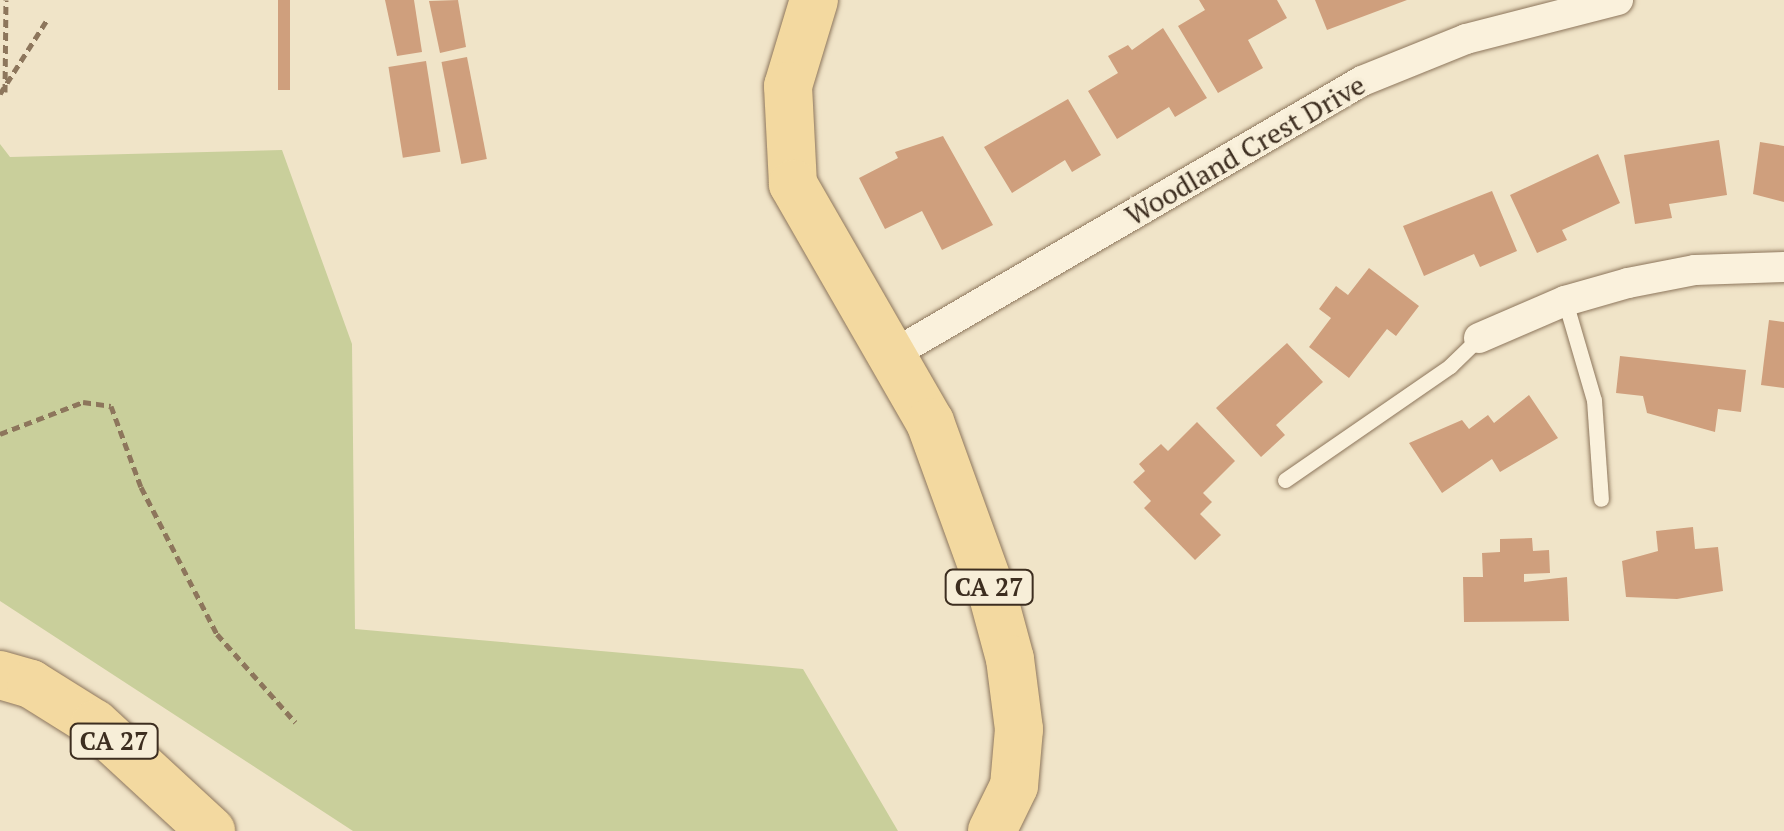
<!DOCTYPE html>
<html>
<head>
<meta charset="utf-8">
<style>
  body { margin:0 }
  #map { position:relative; width:1784px; height:831px; overflow:hidden; background:#f0e4c8; font-family:"PT Serif",serif }
  div>[style] { position:absolute }
  [style*='--x'] { left:calc(var(--x)*1px); top:calc(var(--y)*1px); width:calc(var(--w)*1px); rotate:calc(var(--a)*1deg) }
  .green>* { inset:0; background:#c9cf9b }
  .building>* { inset:0; background:#cf9f7d; transform-origin:0 0 }
  .path>* { height:5px; margin-top:-2.5px; transform-origin:0; background:repeating-linear-gradient(90deg,#8d765c 0 8px,transparent 0 13px) }
  .roads { filter:drop-shadow(0 0 2px #8d765c) drop-shadow(0 0 2px #8d765c) }
  .service>* { height:15px; margin:-7.5px; padding:0 7.5px; transform-origin:7.5px; border-radius:7.5px; background:#faf1dc }
  .minor>* { height:30px; margin:-15px; padding:0 15px; transform-origin:15px; border-radius:15px; background:#faf1dc }
  .primary>* { height:48px; margin:-24px; padding:0 24px; transform-origin:24px; border-radius:24px; background:#f3d9a0 }
  span { translate:-50% -50%; white-space:nowrap; text-align:center; line-height:1.15; -webkit-text-stroke:8px #f7eed8; paint-order:stroke }
  .shield-label span { padding:2px 8px; background:#f7eed8; border:2px solid; border-radius:8px; -webkit-text-stroke-width:0 }
  .shield-label { font-size:25px; color:#3d2e20; font-weight:700 }
  .street-label { font-size:28px; color:#3d2e20 }
</style>
</head>
<body>
<div id="map">
  <div class="green">
    <div style="clip-path:polygon(0 144px,10px 157px,282px 150px,352px 344px,355px 629px,803px 669px,898px 831px,353px 831px,0 601px)"></div>
  </div>
  <div class="building">
    <div style="left:278px;top:0;width:12px;height:90px"></div>
    <div style="clip-path:polygon(385px 0,414px 0,422px 52px,397px 56px)"></div>
    <div style="clip-path:polygon(458px 0,466px 47px,440px 53px,429px 1px)"></div>
    <div style="clip-path:polygon(1199px 0,1277px 0,1287px 18px,1248px 40px,1263px 68px,1218px 93px,1178px 26px,1205px 10px)"></div>
    <div style="clip-path:polygon(1315px 0,1407px 0,1327px 30px)"></div>
    <div style="clip-path:polygon(1163px 28px,1207px 98px,1175px 117px,1169px 107px,1117px 139px,1088px 91px,1118px 73px,1108px 56px,1128px 45px,1132px 50px)"></div>
    <div style="left:467px;top:57px;width:104px;height:26px;rotate:79deg"></div>
    <div style="left:426px;top:61px;width:92px;height:38px;rotate:81deg"></div>
    <div style="clip-path:polygon(1068px 99px,1101px 155px,1072px 172px,1065px 160px,1012px 193px,984px 147px)"></div>
    <div style="clip-path:polygon(943px 136px,993px 225px,942px 250px,922px 211px,885px 229px,859px 178px,898px 158px,895px 152px)"></div>
    <div style="clip-path:polygon(1719px 140px,1727px 195px,1669px 204px,1672px 218px,1635px 224px,1624px 155px)"></div>
    <div style="clip-path:polygon(1760px 142px,1784px 146px,1784px 202px,1753px 194px)"></div>
    <div style="clip-path:polygon(1598px 154px,1620px 203px,1562px 230px,1567px 240px,1537px 253px,1510px 195px)"></div>
    <div style="clip-path:polygon(1492px 191px,1517px 251px,1480px 267px,1474px 254px,1424px 276px,1403px 226px)"></div>
    <div style="clip-path:polygon(1369px 268px,1419px 306px,1396px 336px,1387px 329px,1349px 378px,1309px 347px,1331px 318px,1319px 309px,1336px 286px,1348px 295px)"></div>
    <div style="clip-path:polygon(1769px 320px,1784px 322px,1784px 388px,1761px 385px)"></div>
    <div style="clip-path:polygon(1287px 343px,1323px 382px,1276px 425px,1285px 435px,1261px 457px,1216px 408px)"></div>
    <div style="clip-path:polygon(1620px 356px,1746px 370px,1741px 412px,1718px 409px,1715px 432px,1647px 413px,1643px 396px,1616px 393px)"></div>
    <div style="clip-path:polygon(1529px 395px,1558px 438px,1500px 472px,1492px 459px,1442px 493px,1409px 443px,1462px 420px,1469px 429px,1488px 415px,1494px 423px)"></div>
    <div style="clip-path:polygon(1197px 422px,1235px 461px,1203px 493px,1212px 502px,1200px 514px,1221px 535px,1195px 560px,1144px 508px,1151px 501px,1133px 482px,1145px 471px,1139px 464px,1161px 444px,1168px 451px)"></div>
    <div style="clip-path:polygon(1693px 527px,1695px 549px,1718px 547px,1723px 591px,1677px 599px,1626px 597px,1622px 561px,1658px 551px,1656px 531px)"></div>
    <div style="clip-path:polygon(1532px 538px,1533px 551px,1549px 550px,1550px 573px,1524px 574px,1524px 582px,1567px 577px,1569px 621px,1464px 622px,1463px 577px,1483px 577px,1482px 553px,1500px 552px,1500px 539px)"></div>
  </div>
  <div class="path">
    <div style="--x:5;--y:92;--w:92;--a:-89.4"></div>
    <div style="--x:0;--y:94;--w:88;--a:-57.6"></div>
    <div style="--x:0;--y:434;--w:89;--a:-21.1"></div>
    <div style="--x:83;--y:402;--w:28;--a:8"></div>
    <div style="--x:111;--y:406;--w:86;--a:69.7"></div>
    <div style="--x:141;--y:487;--w:165;--a:62.7"></div>
    <div style="--x:217;--y:634;--w:118;--a:48.4"></div>
  </div>
  <div class="roads">
    <div class="service">
      <div style="--x:1565;--y:301;--w:103;--a:73.7"></div>
      <div style="--x:1594;--y:400;--w:99;--a:86"></div>
      <div style="--x:1285;--y:480;--w:201;--a:-34.6"></div>
      <div style="--x:1450;--y:366;--w:40;--a:-44"></div>
    </div>
    <div class="minor">
      <div style="--x:1479;--y:338;--w:94;--a:-23.3"></div>
      <div style="--x:1565;--y:301;--w:66;--a:-15.9"></div>
      <div style="--x:1628;--y:283;--w:68;--a:-11"></div>
      <div style="--x:1695;--y:270;--w:89;--a:-1.9"></div>
      <div style="--x:895;--y:353;--w:540;--a:-30.22"></div>
      <div style="--x:1362;--y:81;--w:112;--a:-22"></div>
      <div style="--x:1466;--y:39;--w:157;--a:-14.4"></div>
    </div>
    <div class="primary">
      <div style="--x:814;--y:0;--w:90;--a:106.8"></div>
      <div style="--x:788;--y:86;--w:98;--a:87.1"></div>
      <div style="--x:793;--y:184;--w:275;--a:60.1"></div>
      <div style="--x:930;--y:422;--w:185;--a:70.1"></div>
      <div style="--x:993;--y:596;--w:65;--a:74.9"></div>
      <div style="--x:1010;--y:659;--w:71;--a:82.7"></div>
      <div style="--x:1019;--y:729;--w:57;--a:95"></div>
      <div style="--x:1014;--y:786;--w:50;--a:116.1"></div>
      <div style="--x:0;--y:675;--w:32;--a:16"></div>
      <div style="--x:31;--y:684;--w:75;--a:32"></div>
      <div style="--x:95;--y:724;--w:158;--a:42.7"></div>
    </div>
  </div>
  <div class="shield-label">
    <span style="left:989px;top:587px">CA 27</span>
    <span style="left:114px;top:741px">CA 27</span>
  </div>
  <div class="street-label">
    <span style="left:1245px;top:150px;rotate:-30deg">Woodland Crest Drive</span>
  </div>
</div>
</body>
</html>
